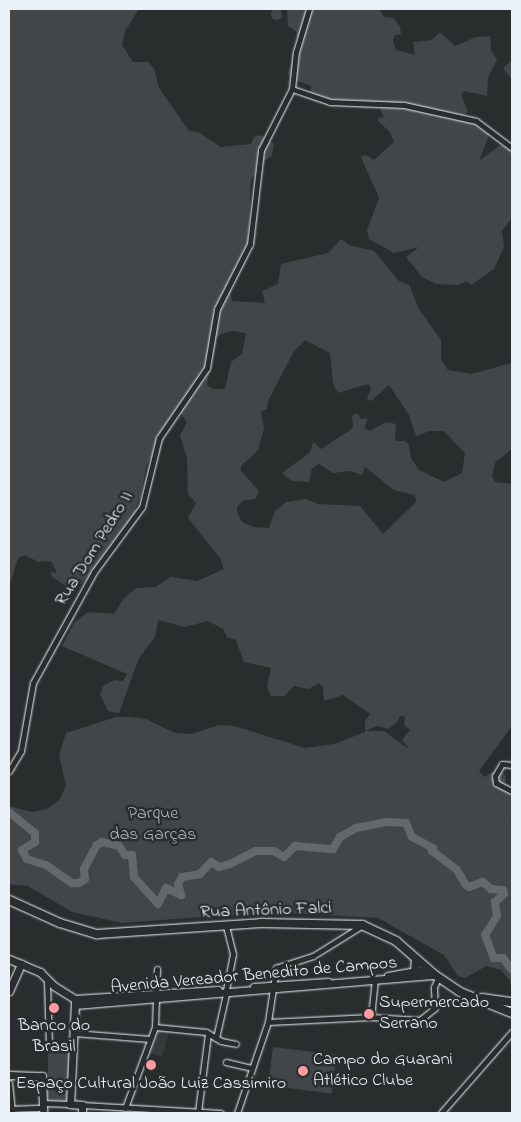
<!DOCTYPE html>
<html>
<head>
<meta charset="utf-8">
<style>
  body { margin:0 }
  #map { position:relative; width:521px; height:1122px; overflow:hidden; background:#2a2d2e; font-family:"Indie Flower",sans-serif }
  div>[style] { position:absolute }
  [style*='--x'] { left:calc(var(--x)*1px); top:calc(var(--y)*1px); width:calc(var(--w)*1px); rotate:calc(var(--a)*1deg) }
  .built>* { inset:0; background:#363a3b }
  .green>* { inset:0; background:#424648; transform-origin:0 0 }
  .round { border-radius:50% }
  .river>* { height:8px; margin:-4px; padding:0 4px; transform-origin:4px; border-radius:4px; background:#63686b }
  .roads { filter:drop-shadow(0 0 1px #e8f1f8) drop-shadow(0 0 1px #e8f1f8) }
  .street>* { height:5px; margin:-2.5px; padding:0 2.5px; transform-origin:2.5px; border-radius:2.5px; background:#2a2d2e }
  .secondary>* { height:7px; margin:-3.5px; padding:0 3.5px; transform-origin:3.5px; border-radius:3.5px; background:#2a2d2e }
  .primary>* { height:8px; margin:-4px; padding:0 4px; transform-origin:4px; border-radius:4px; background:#2a2d2e }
  .dots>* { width:14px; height:14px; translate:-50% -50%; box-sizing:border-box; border:2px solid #2a2d2e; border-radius:50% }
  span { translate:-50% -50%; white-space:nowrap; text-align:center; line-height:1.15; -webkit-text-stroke:5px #2a2d2e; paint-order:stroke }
  .street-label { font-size:18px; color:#e8f1f8 }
  .park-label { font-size:18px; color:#aeb5ba }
  .poi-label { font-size:18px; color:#e8f1f8 }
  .left { translate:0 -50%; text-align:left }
  .frame { position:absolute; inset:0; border:10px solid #e8f1f8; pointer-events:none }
</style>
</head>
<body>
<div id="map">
  <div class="built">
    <div style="clip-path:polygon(156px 1029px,169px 1032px,162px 1057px,147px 1052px)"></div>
  </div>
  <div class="green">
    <div class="round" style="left:270.5px;top:8.5px;width:11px;height:11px"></div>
    <div style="clip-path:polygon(evenodd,9px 9px,139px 9px,125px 31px,122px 45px,133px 62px,148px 62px,154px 68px,159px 88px,189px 131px,198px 132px,221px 147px,251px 144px,254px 137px,260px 135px,274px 144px,272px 156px,258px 165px,262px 171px,260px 179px,255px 175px,251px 179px,248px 243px,237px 280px,228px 280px,232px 301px,265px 303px,262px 291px,278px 284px,281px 264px,328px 253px,341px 239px,349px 245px,374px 251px,399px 281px,409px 285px,419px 309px,441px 340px,441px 360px,448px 370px,471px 374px,512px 363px,512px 449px,495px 463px,492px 476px,495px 482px,512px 484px,512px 726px,479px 771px,484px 777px,500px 768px,506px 777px,505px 790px,512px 796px,512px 818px,509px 818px,512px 820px,512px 996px,510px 981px,501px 970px,486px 966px,465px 978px,458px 976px,444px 955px,378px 918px,270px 912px,122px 923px,72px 912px,28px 886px,9px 884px,9px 806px,32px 812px,47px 809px,59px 800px,66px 786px,59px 755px,66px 733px,116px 717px,130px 717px,146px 719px,175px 733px,191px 734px,219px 725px,234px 726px,305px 748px,334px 744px,365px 732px,365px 721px,370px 714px,343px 695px,324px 701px,323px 687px,319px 683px,308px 689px,294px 686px,285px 696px,271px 696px,267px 686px,271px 668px,244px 662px,236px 640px,227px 637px,223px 629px,208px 621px,185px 627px,158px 620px,155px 637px,139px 658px,119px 713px,108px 711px,100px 694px,103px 686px,115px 680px,123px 681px,127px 674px,62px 646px,74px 623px,88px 612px,114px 614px,124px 598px,136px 588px,155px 587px,171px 577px,197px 581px,224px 569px,220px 558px,188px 518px,196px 503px,188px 494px,187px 458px,180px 436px,187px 422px,180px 412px,146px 466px,141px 495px,135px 510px,139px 510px,136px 522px,92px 576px,81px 584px,66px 586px,52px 577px,50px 572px,57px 573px,51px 561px,38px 562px,25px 555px,18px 558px,9px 587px,9px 9px,233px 331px,246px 333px,242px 354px,231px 362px,225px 389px,213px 389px,207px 385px,215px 340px,220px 334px,233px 331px,9px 9px,305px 340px,330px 353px,333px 383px,338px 393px,368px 384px,371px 388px,367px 399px,371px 401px,389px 385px,409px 415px,416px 436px,430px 431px,444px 431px,465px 453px,462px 473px,444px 482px,419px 470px,411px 458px,409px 445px,405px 441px,395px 441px,396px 424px,386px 422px,370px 431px,364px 428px,368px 418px,361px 419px,357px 413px,352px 416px,353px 426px,350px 430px,321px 449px,313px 442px,310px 452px,282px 473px,292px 481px,309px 482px,312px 468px,319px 464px,333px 473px,350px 471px,362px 475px,365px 467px,394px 490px,415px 495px,416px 502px,383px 534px,360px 506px,318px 504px,305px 499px,286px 502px,275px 511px,269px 528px,253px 527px,242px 522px,237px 512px,237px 507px,244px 500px,255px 499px,259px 491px,241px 471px,241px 466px,258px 450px,264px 428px,261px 412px,267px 409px,268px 401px,294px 351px,305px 340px,9px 9px,400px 716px,405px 716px,404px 725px,410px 730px,402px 740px,410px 750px,384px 731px,365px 731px,377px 726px,388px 729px,397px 722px,400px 716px)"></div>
    <div style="clip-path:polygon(287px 9px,379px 9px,384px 17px,394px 18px,400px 27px,401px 34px,395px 35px,393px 40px,396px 50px,415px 55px,413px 42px,432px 40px,440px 32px,455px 46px,476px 37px,490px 36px,491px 50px,497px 60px,488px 77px,487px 96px,464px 91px,461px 95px,468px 112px,461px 116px,480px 125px,489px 135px,479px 161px,500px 145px,512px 149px,512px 218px,502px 231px,504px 247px,494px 269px,471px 285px,467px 281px,457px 285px,436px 284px,422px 277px,406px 257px,419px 247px,394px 253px,369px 239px,367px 230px,379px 198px,361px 157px,366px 155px,374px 160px,394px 142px,390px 132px,378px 121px,378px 118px,384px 117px,380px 109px,381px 103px,327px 99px,311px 93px,311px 86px,291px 78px,288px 73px,298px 44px,296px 31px,288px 26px)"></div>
    <div style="clip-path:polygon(512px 60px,512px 80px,503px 68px)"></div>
    <div style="left:273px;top:1047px;width:64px;height:39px;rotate:7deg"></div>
    <div style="clip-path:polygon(48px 1053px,71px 1054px,69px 1103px,48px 1102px,45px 1081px,48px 1080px)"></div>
  </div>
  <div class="river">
    <div style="--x:9;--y:812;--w:33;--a:39"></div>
    <div style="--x:35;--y:833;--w:9;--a:90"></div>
    <div style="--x:35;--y:842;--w:15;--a:148"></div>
    <div style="--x:22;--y:850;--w:10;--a:61"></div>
    <div style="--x:27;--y:859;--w:20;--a:18"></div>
    <div style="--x:46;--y:865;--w:32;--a:35"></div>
    <div style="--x:72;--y:883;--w:7;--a:0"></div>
    <div style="--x:79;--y:883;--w:7;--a:-34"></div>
    <div style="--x:85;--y:879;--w:10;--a:-96"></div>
    <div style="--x:84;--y:869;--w:27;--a:-62"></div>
    <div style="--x:97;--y:845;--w:6;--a:-31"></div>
    <div style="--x:102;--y:842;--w:17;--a:13"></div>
    <div style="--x:119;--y:846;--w:11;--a:56"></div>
    <div style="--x:125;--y:855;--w:7;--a:0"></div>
    <div style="--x:132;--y:855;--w:22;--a:85"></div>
    <div style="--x:134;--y:877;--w:36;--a:48"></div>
    <div style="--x:158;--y:904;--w:18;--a:-63"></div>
    <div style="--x:166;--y:888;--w:17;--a:25"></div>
    <div style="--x:181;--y:895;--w:11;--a:-105"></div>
    <div style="--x:178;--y:884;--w:8;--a:-60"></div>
    <div style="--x:182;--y:877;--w:18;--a:-9"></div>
    <div style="--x:200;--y:874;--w:16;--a:-47"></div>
    <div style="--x:211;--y:862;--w:9;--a:32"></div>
    <div style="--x:219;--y:867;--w:11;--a:-15"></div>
    <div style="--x:230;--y:864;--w:29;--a:-27"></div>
    <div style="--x:256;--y:851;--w:18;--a:0"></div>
    <div style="--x:274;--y:851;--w:12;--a:31"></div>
    <div style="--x:284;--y:857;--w:16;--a:-45"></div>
    <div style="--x:295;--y:846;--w:38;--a:5"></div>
    <div style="--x:333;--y:849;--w:14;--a:-60"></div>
    <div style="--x:340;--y:837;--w:18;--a:-29"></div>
    <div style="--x:356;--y:828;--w:32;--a:-11"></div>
    <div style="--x:387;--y:822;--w:19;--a:3"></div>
    <div style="--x:406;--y:823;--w:15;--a:67"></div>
    <div style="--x:412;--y:837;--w:24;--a:28"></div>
    <div style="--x:433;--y:848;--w:3;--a:108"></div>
    <div style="--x:432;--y:851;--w:31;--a:37"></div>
    <div style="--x:457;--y:870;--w:16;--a:60"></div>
    <div style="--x:465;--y:884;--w:5;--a:37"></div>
    <div style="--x:469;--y:887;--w:15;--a:-20"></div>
    <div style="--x:483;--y:882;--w:11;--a:41"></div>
    <div style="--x:491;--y:889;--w:12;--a:5"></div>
    <div style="--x:503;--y:890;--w:4;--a:76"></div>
    <div style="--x:504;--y:894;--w:12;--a:138"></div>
    <div style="--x:495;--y:902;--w:14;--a:82"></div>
    <div style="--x:497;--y:916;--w:22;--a:122"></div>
    <div style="--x:485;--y:935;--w:25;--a:69"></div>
    <div style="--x:494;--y:958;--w:9;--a:0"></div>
    <div style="--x:503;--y:958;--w:15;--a:53"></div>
  </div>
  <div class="roads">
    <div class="street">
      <div style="--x:292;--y:89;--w:40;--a:18.9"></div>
      <div style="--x:330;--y:102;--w:74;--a:2.3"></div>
      <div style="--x:404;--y:105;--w:74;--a:12.5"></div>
      <div style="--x:476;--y:121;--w:45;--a:36.9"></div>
      <div style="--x:512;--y:765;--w:10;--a:-174"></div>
      <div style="--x:502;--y:764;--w:14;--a:120"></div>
      <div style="--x:495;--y:776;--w:7;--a:82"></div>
      <div style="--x:496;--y:783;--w:18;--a:27"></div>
      <div style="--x:9;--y:771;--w:23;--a:-59"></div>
      <div style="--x:21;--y:751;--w:69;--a:-80"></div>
      <div style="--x:33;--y:683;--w:127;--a:-61.2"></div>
      <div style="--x:94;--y:572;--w:81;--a:-53.6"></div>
      <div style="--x:142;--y:507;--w:71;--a:-76.2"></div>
      <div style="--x:159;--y:438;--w:85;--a:-55.6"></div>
      <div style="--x:207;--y:368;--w:60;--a:-80.4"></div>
      <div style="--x:217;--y:309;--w:73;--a:-63.1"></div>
      <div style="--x:250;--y:244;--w:95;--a:-83.3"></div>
      <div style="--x:261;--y:150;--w:68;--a:-63.1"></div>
      <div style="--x:292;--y:89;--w:37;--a:-84"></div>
      <div style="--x:296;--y:52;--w:45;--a:-73.2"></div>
      <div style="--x:226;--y:926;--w:29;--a:76"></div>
      <div style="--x:233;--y:954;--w:37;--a:101"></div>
      <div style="--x:47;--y:981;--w:65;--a:88.2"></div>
      <div style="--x:49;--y:1046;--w:24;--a:7"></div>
      <div style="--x:371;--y:1017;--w:38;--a:-84"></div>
      <div style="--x:268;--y:1022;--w:103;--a:-2.8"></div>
      <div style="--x:371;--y:1017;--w:49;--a:3.5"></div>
      <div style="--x:420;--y:1020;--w:19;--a:-39"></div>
      <div style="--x:435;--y:1008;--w:21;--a:-93"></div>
      <div style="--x:434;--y:987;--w:10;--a:-66"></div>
      <div style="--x:155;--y:1027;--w:51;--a:5.6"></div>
      <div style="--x:206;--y:1032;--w:17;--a:31"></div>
      <div style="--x:221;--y:1041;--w:15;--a:11"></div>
      <div style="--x:74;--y:1033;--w:76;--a:4.5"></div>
      <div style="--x:216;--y:1038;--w:45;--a:-77.2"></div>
      <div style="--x:226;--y:1062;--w:27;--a:13"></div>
      <div style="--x:9;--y:1083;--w:30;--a:84"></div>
      <div style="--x:43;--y:1103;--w:27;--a:2"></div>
      <div style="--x:82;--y:1105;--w:139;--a:3.3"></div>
      <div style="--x:125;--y:1108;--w:86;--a:-69.7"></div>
      <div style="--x:155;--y:1027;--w:58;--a:-88"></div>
      <div style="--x:9;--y:1109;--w:34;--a:-2"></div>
      <div style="--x:198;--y:1112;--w:79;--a:-82.7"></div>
      <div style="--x:237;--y:1113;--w:96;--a:-71.2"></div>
      <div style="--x:268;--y:1022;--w:55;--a:-81.6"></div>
      <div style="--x:276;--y:968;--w:39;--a:-18"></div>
      <div style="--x:313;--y:956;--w:57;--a:-32"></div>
      <div style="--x:441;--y:1113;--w:108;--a:-48.8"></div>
    </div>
    <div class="secondary">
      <div style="--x:9;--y:959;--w:34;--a:23"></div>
      <div style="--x:40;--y:972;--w:20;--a:45"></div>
      <div style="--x:54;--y:986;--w:25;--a:32"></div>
      <div style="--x:388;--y:976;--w:40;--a:-10"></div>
      <div style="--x:254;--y:987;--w:74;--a:-3.9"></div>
      <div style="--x:9;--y:991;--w:30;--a:-66"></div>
      <div style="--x:75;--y:999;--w:143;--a:-3.6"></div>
      <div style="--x:75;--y:1003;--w:101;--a:92.8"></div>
      <div style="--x:70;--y:1104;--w:12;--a:5"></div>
      <div style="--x:82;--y:1105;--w:8;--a:90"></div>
      <div style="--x:75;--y:1005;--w:361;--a:-4.8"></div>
      <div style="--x:9;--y:1075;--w:33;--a:2"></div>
      <div style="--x:42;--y:1076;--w:37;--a:88"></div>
    </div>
    <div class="primary">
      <div style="--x:9;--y:900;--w:56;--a:24.3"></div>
      <div style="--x:60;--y:923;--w:39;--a:17"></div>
      <div style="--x:97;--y:934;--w:164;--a:-3.8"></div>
      <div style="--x:261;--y:923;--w:101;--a:1.1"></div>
      <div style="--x:362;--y:925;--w:38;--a:25"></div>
      <div style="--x:396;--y:941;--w:52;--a:41.1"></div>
      <div style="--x:435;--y:975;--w:30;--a:34"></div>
      <div style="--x:460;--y:992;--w:56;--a:22"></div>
      <div style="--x:415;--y:972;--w:13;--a:-86"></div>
      <div style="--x:482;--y:998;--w:30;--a:8"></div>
    </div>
  </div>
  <div class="dots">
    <div style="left:54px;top:1008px;background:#ff9aa2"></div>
    <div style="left:369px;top:1014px;background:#ff9aa2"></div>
    <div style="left:151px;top:1065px;background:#ff9aa2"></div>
    <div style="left:303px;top:1071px;background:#ff9aa2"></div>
  </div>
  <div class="street-label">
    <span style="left:95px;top:549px;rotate:-58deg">Rua Dom Pedro II</span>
    <span style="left:266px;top:911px;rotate:-2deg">Rua Antônio Falci</span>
    <span style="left:254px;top:976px;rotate:-5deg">Avenida Vereador Benedito de Campos</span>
  </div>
  <div class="park-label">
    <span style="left:153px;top:825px">Parque<br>das Garças</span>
  </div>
  <div class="poi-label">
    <span class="left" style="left:379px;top:1014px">Supermercado<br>Serrano</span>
    <span style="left:54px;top:1037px">Banco do<br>Brasil</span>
    <span class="left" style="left:313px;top:1071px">Campo do Guarani<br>Atlético Clube</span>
    <span style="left:151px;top:1084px">Espaço Cultural João Luiz Cassimiro</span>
  </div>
  <div class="frame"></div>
</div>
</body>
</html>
